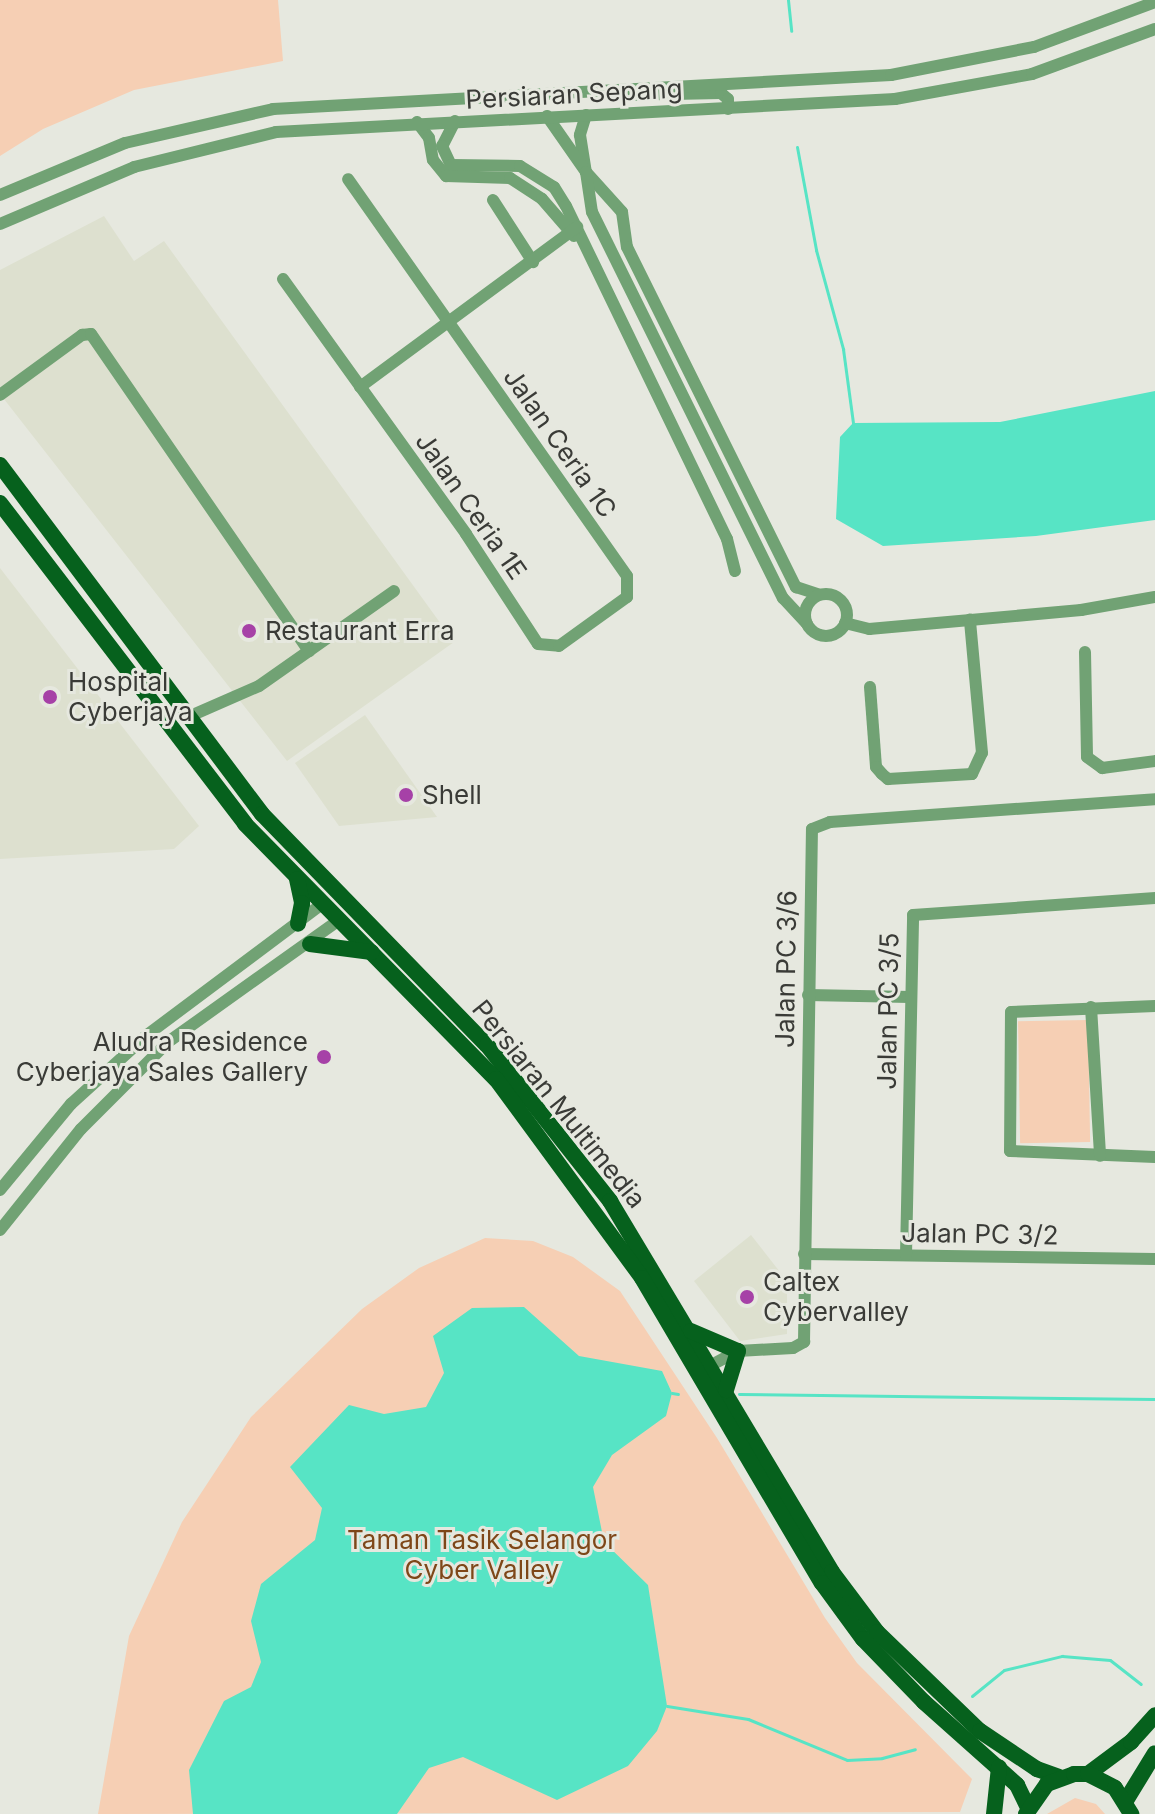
<!DOCTYPE html>
<html>
<head>
<meta charset="utf-8">
<style>
  body { margin:0 }
  #map { position:relative; width:1155px; height:1814px; overflow:hidden; background:#e6e8df; font-family:Inter,sans-serif }
  div>[style] { position:absolute }
  [style*='--x'] { left:calc(var(--x)*1px); top:calc(var(--y)*1px); width:calc(var(--w)*1px); rotate:calc(var(--a)*1deg) }
  .built>* { inset:0; background:#dde0cf }
  .green>* { inset:0; background:#f6cfb4; transform-origin:0 0 }
  .water>* { inset:0; background:#57e4c5 }
  .stream>* { height:3px; margin:-1.5px; padding:0 1.5px; transform-origin:1.5px; border-radius:1.5px; background:#57e4c5 }
  .minor>* { height:12px; margin:-6px; padding:0 6px; transform-origin:6px; border-radius:6px; background:#71a274 }
  .minor>.ring { margin:-6px; padding:0; box-sizing:content-box; background:none; border:12px solid #71a274; border-radius:50% }
  .major>* { height:16px; margin:-8px; padding:0 8px; transform-origin:8px; border-radius:8px; background:#06611d }
  .dots>* { width:22px; height:22px; translate:-50% -50%; box-sizing:border-box; border:4px solid #e6e8df; border-radius:50% }
  span { translate:-50% -50%; white-space:nowrap; text-align:center; line-height:1.15; -webkit-text-stroke:6px #e6e8df; paint-order:stroke }
  .street-label { font-size:26px; color:#3a3b37 }
  .poi-label { font-size:26px; color:#3a3b37 }
  .left { translate:0 -50%; text-align:left }
  .right { translate:-100% -50%; text-align:right }
  .park-label { font-size:26px; color:#7e4718 }
</style>
</head>
<body>
<div id="map">
  <div class="built">
    <div style="clip-path:polygon(104px 216px,134px 261px,164px 241px,454px 642px,287px 761px,0 394px,0 270px)"></div>
    <div style="clip-path:polygon(0 568px,199px 826px,174px 849px,0 859px)"></div>
    <div style="clip-path:polygon(365px 715px,437px 817px,339px 826px,295px 763px)"></div>
    <div style="clip-path:polygon(751px 1235px,787px 1281px,787px 1334px,740px 1341px,694px 1281px)"></div>
  </div>
  <div class="green">
    <div style="clip-path:polygon(0 0,278px 0,283px 61px,134px 90px,43px 129px,0 156px)"></div>
    <div style="left:1088px;top:1020px;width:122px;height:70px;rotate:89deg"></div>
    <div style="clip-path:polygon(485px 1238px,533px 1241px,573px 1257px,620px 1291px,717px 1438px,825px 1618px,857px 1663px,972px 1779px,960px 1812px,98px 1814px,129px 1636px,182px 1522px,251px 1417px,362px 1309px,419px 1268px)"></div>
    <div style="clip-path:polygon(1075px 1798px,1096px 1804px,1105px 1814px,1047px 1814px)"></div>
  </div>
  <div class="water">
    <div style="clip-path:polygon(1155px 391px,1155px 520px,1036px 536px,883px 546px,836px 519px,840px 437px,853px 423px,1000px 422px)"></div>
    <div style="clip-path:polygon(524px 1307px,579px 1356px,662px 1371px,672px 1393px,666px 1416px,612px 1455px,593px 1487px,604px 1542px,648px 1585px,667px 1706px,657px 1731px,628px 1766px,557px 1800px,463px 1757px,429px 1768px,397px 1814px,193px 1814px,189px 1770px,224px 1701px,251px 1687px,261px 1662px,251px 1621px,261px 1584px,315px 1540px,322px 1508px,290px 1467px,349px 1405px,384px 1414px,426px 1407px,444px 1373px,433px 1336px,472px 1308px)"></div>
  </div>
  <div class="stream">
    <div style="--x:788;--y:0;--w:31;--a:84"></div>
    <div style="--x:797;--y:147;--w:105;--a:79.5"></div>
    <div style="--x:816;--y:250;--w:103;--a:74.7"></div>
    <div style="--x:843;--y:349;--w:75;--a:82.3"></div>
    <div style="--x:672;--y:1393;--w:6;--a:9"></div>
    <div style="--x:739;--y:1394;--w:416;--a:0.7"></div>
    <div style="--x:972;--y:1696;--w:41;--a:-39.1"></div>
    <div style="--x:1004;--y:1670;--w:60;--a:-13.6"></div>
    <div style="--x:1062;--y:1656;--w:48;--a:4.8"></div>
    <div style="--x:1110;--y:1660;--w:39;--a:38"></div>
    <div style="--x:667;--y:1706;--w:82;--a:9.1"></div>
    <div style="--x:748;--y:1719;--w:107;--a:22.5"></div>
    <div style="--x:847;--y:1760;--w:35;--a:-3"></div>
    <div style="--x:882;--y:1758;--w:34;--a:-15"></div>
  </div>
  <div class="minor">
    <div style="--x:623;--y:95;--w:98;--a:-1.2"></div>
    <div style="--x:721;--y:93;--w:9;--a:41"></div>
    <div style="--x:728;--y:99;--w:10;--a:90"></div>
    <div style="--x:586;--y:115;--w:21;--a:107"></div>
    <div style="--x:580;--y:135;--w:37;--a:81"></div>
    <div style="--x:586;--y:172;--w:54;--a:48"></div>
    <div style="--x:622;--y:212;--w:35;--a:82"></div>
    <div style="--x:627;--y:247;--w:380;--a:63.6"></div>
    <div style="--x:796;--y:587;--w:23;--a:18"></div>
    <div style="--x:547;--y:116;--w:68;--a:55.1"></div>
    <div style="--x:586;--y:172;--w:40;--a:81.5"></div>
    <div style="--x:592;--y:212;--w:431;--a:63.7"></div>
    <div style="--x:783;--y:598;--w:35;--a:47"></div>
    <div style="--x:455;--y:121;--w:28;--a:117"></div>
    <div style="--x:442;--y:146;--w:21;--a:65"></div>
    <div style="--x:451;--y:165;--w:69;--a:0.8"></div>
    <div style="--x:520;--y:166;--w:40;--a:32"></div>
    <div style="--x:554;--y:187;--w:22;--a:58"></div>
    <div style="--x:566;--y:206;--w:370;--a:64.2"></div>
    <div style="--x:727;--y:539;--w:33;--a:76"></div>
    <div style="--x:417;--y:122;--w:20;--a:53"></div>
    <div style="--x:429;--y:138;--w:22;--a:80"></div>
    <div style="--x:433;--y:160;--w:21;--a:51"></div>
    <div style="--x:446;--y:176;--w:64;--a:1.8"></div>
    <div style="--x:510;--y:178;--w:38;--a:33"></div>
    <div style="--x:542;--y:199;--w:49;--a:49.1"></div>
    <div style="--x:0;--y:195;--w:135;--a:-22.6"></div>
    <div style="--x:125;--y:143;--w:152;--a:-12.9"></div>
    <div style="--x:273;--y:109;--w:619;--a:-3.15"></div>
    <div style="--x:891;--y:75;--w:146;--a:-11.1"></div>
    <div style="--x:1034;--y:47;--w:129;--a:-20.4"></div>
    <div style="--x:493;--y:200;--w:74;--a:57.2"></div>
    <div style="--x:0;--y:224;--w:146;--a:-23"></div>
    <div style="--x:134;--y:167;--w:146;--a:-13.8"></div>
    <div style="--x:276;--y:132;--w:620;--a:-3.05"></div>
    <div style="--x:895;--y:99;--w:139;--a:-10.3"></div>
    <div style="--x:1032;--y:74;--w:131;--a:-20.1"></div>
    <div style="--x:283;--y:279;--w:314;--a:54.3"></div>
    <div style="--x:466;--y:534;--w:131;--a:56.8"></div>
    <div style="--x:538;--y:644;--w:21;--a:5"></div>
    <div style="--x:559;--y:646;--w:84;--a:-35.8"></div>
    <div style="--x:627;--y:597;--w:21;--a:-90"></div>
    <div style="--x:627;--y:576;--w:485;--a:-125.1"></div>
    <div style="--x:360;--y:387;--w:270;--a:-36.4"></div>
    <div style="--x:0;--y:395;--w:102;--a:-36.2"></div>
    <div style="--x:82;--y:335;--w:9;--a:-6"></div>
    <div style="--x:91;--y:334;--w:385;--a:55.5"></div>
    <div class="ring" style="left:805px;top:594px;width:30px;height:30px"></div>
    <div style="--x:845;--y:623;--w:25;--a:14"></div>
    <div style="--x:869;--y:629;--w:213;--a:-5.1"></div>
    <div style="--x:1081;--y:610;--w:75;--a:-10"></div>
    <div style="--x:1085;--y:652;--w:105;--a:88.9"></div>
    <div style="--x:1087;--y:757;--w:19;--a:36"></div>
    <div style="--x:1102;--y:768;--w:53;--a:-7.5"></div>
    <div style="--x:870;--y:687;--w:80;--a:85.7"></div>
    <div style="--x:876;--y:767;--w:9;--a:49"></div>
    <div style="--x:882;--y:774;--w:8;--a:40"></div>
    <div style="--x:888;--y:779;--w:84;--a:-3.4"></div>
    <div style="--x:972;--y:774;--w:23;--a:-65"></div>
    <div style="--x:982;--y:753;--w:134;--a:-95.2"></div>
    <div style="--x:188;--y:717;--w:77;--a:-23.6"></div>
    <div style="--x:259;--y:686;--w:165;--a:-35.1"></div>
    <div style="--x:808;--y:995;--w:102;--a:1.1"></div>
    <div style="--x:1155;--y:1006;--w:144;--a:177.6"></div>
    <div style="--x:1011;--y:1012;--w:139;--a:90.4"></div>
    <div style="--x:1010;--y:1151;--w:145;--a:2.4"></div>
    <div style="--x:1091;--y:1007;--w:149;--a:86.5"></div>
    <div style="--x:0;--y:1190;--w:112;--a:-50.5"></div>
    <div style="--x:71;--y:1104;--w:103;--a:-42.2"></div>
    <div style="--x:147;--y:1035;--w:219;--a:-36.8"></div>
    <div style="--x:0;--y:1230;--w:129;--a:-51.3"></div>
    <div style="--x:81;--y:1129;--w:123;--a:-45"></div>
    <div style="--x:168;--y:1042;--w:210;--a:-35.5"></div>
    <div style="--x:804;--y:1254;--w:351;--a:0.8"></div>
    <div style="--x:906;--y:1255;--w:340;--a:-88.8"></div>
    <div style="--x:913;--y:915;--w:243;--a:-4"></div>
    <div style="--x:704;--y:1369;--w:38;--a:-28"></div>
    <div style="--x:738;--y:1351;--w:55;--a:-3.1"></div>
    <div style="--x:793;--y:1348;--w:13;--a:-29"></div>
    <div style="--x:804;--y:1342;--w:513;--a:-89.11"></div>
    <div style="--x:812;--y:829;--w:19;--a:-21"></div>
    <div style="--x:830;--y:822;--w:326;--a:-4"></div>
  </div>
  <div class="major">
    <div style="--x:0;--y:465;--w:436;--a:53.1"></div>
    <div style="--x:262;--y:814;--w:322;--a:45.8"></div>
    <div style="--x:487;--y:1045;--w:199;--a:51.7"></div>
    <div style="--x:610;--y:1201;--w:432;--a:59.1"></div>
    <div style="--x:832;--y:1572;--w:75;--a:53.1"></div>
    <div style="--x:877;--y:1632;--w:143;--a:43.9"></div>
    <div style="--x:980;--y:1731;--w:69;--a:33.7"></div>
    <div style="--x:1037;--y:1769;--w:23;--a:20"></div>
    <div style="--x:0;--y:503;--w:404;--a:52.6"></div>
    <div style="--x:245;--y:824;--w:358;--a:45.5"></div>
    <div style="--x:496;--y:1079;--w:247;--a:53.7"></div>
    <div style="--x:642;--y:1278;--w:354;--a:59.5"></div>
    <div style="--x:822;--y:1583;--w:69;--a:53.8"></div>
    <div style="--x:863;--y:1639;--w:88;--a:45.9"></div>
    <div style="--x:924;--y:1702;--w:125;--a:41.7"></div>
    <div style="--x:1017;--y:1785;--w:25;--a:64"></div>
    <div style="--x:297;--y:879;--w:25;--a:78"></div>
    <div style="--x:302;--y:903;--w:21;--a:101"></div>
    <div style="--x:310;--y:944;--w:62;--a:7.5"></div>
    <div style="--x:691;--y:1331;--w:51;--a:23.1"></div>
    <div style="--x:738;--y:1351;--w:41;--a:107.1"></div>
    <div style="--x:1088;--y:1774;--w:54;--a:-36.7"></div>
    <div style="--x:1131;--y:1742;--w:36;--a:-48"></div>
    <div style="--x:1125;--y:1802;--w:57;--a:-58.5"></div>
    <div style="--x:994;--y:1814;--w:47;--a:-83.9"></div>
    <div style="--x:1026;--y:1814;--w:37;--a:-55"></div>
    <div style="--x:1047;--y:1784;--w:29;--a:-20"></div>
    <div style="--x:1074;--y:1774;--w:14;--a:0"></div>
    <div style="--x:1088;--y:1774;--w:30;--a:27"></div>
    <div style="--x:1115;--y:1788;--w:31;--a:58"></div>
  </div>
  <div class="dots">
    <div style="left:249px;top:631px;background:#a641a7"></div>
    <div style="left:50px;top:697px;background:#a641a7"></div>
    <div style="left:406px;top:795px;background:#a641a7"></div>
    <div style="left:324px;top:1057px;background:#a641a7"></div>
    <div style="left:747px;top:1297px;background:#a641a7"></div>
  </div>
  <div class="street-label">
    <span style="left:574px;top:94px;rotate:-3deg">Persiaran Sepang</span>
    <span style="left:560px;top:443px;rotate:55deg">Jalan Ceria 1C</span>
    <span style="left:471px;top:506px;rotate:55deg">Jalan Ceria 1E</span>
    <span style="left:786px;top:969px;rotate:-89deg">Jalan PC 3/6</span>
    <span style="left:888px;top:1011px;rotate:-89deg">Jalan PC 3/5</span>
    <span style="left:559px;top:1104px;rotate:51deg">Persiaran Multimedia</span>
    <span style="left:980px;top:1234px;rotate:1deg">Jalan PC 3/2</span>
  </div>
  <div class="poi-label">
    <span class="left" style="left:265px;top:631px">Restaurant Erra</span>
    <span class="left" style="left:68px;top:697px">Hospital<br>Cyberjaya</span>
    <span class="left" style="left:422px;top:795px">Shell</span>
    <span class="right" style="left:308px;top:1057px">Aludra Residence<br>Cyberjaya Sales Gallery</span>
    <span class="left" style="left:763px;top:1297px">Caltex<br>Cybervalley</span>
  </div>
  <div class="park-label">
    <span style="left:482px;top:1555px">Taman Tasik Selangor<br>Cyber Valley</span>
  </div>
</div>
</body>
</html>
